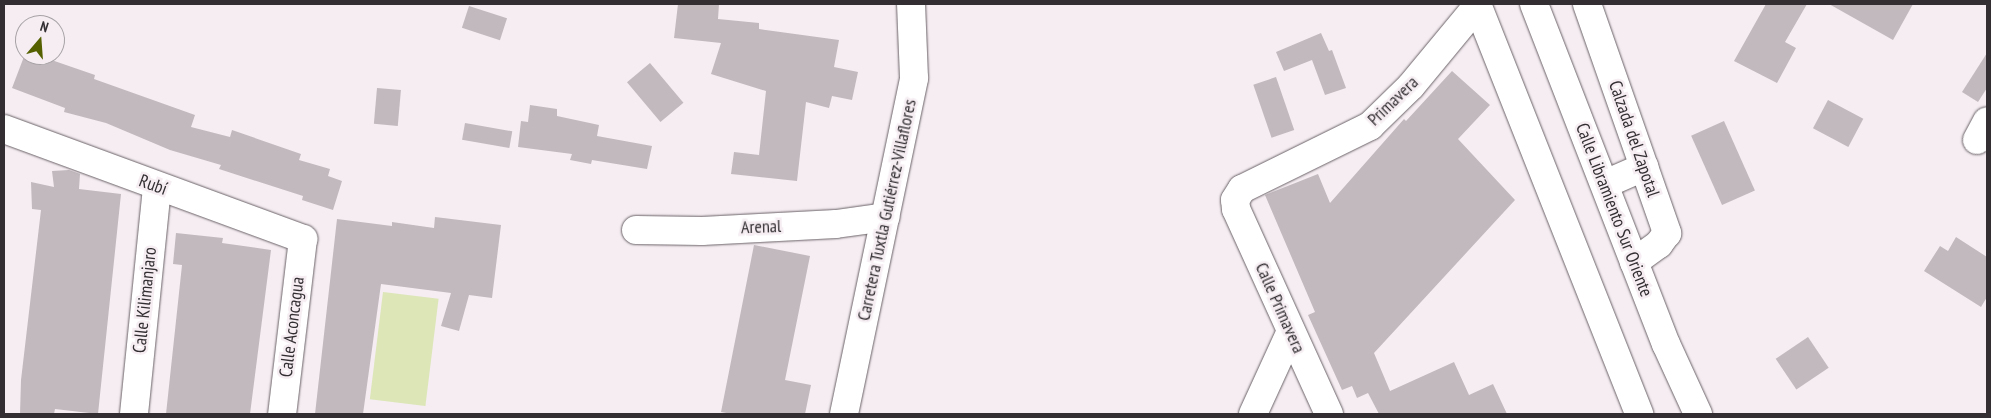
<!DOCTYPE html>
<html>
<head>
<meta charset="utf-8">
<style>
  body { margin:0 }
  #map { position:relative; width:1991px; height:418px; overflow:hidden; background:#f5edf2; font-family:"PT Sans Narrow",sans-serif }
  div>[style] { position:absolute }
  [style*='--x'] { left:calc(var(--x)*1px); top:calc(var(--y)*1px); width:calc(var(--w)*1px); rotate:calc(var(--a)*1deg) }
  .green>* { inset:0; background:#dce6b7; transform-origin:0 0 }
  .building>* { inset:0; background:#c1b9be; transform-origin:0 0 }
  .roads { filter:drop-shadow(0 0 1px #6a6267) drop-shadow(0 0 1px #6a6267) }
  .minor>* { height:28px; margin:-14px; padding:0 14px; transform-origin:14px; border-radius:14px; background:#fff }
  .major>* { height:28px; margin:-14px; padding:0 14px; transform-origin:14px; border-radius:14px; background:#fff }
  span { translate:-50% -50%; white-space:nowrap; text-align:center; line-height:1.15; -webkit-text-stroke:5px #f5edf2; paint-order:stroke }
  .street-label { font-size:18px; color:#322e31 }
  .frame { position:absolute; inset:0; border:5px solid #322e31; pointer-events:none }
  .north { position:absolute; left:15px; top:15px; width:50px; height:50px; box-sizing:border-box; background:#f5edf2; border:1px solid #a7a1a5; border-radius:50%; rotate:18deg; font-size:14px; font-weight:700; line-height:20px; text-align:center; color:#322e31 }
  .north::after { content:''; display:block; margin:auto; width:18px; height:22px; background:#556000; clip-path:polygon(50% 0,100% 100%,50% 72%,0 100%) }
</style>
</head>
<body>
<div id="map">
  <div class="green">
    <div style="left:383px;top:292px;width:56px;height:108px;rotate:7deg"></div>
  </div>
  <div class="building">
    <div style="clip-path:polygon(678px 4px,719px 4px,718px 19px,759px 23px,759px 29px,839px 40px,834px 67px,858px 72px,852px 100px,832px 96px,829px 108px,806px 102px,797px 181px,731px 174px,734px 152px,759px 155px,766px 91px,711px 74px,721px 43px,674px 38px)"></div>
    <div style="clip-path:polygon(1766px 4px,1807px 4px,1785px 42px,1796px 48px,1777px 83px,1734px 61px)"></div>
    <div style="clip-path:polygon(1829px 4px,1913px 4px,1893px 40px)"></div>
    <div style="left:469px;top:6px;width:40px;height:23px;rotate:18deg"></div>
    <div style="clip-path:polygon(1321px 33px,1329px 51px,1332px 50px,1346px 88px,1325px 95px,1312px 60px,1284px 71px,1276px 52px)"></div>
    <div style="clip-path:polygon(1987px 53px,1987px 88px,1978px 102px,1962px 92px)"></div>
    <div style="clip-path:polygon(25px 54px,37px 55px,95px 75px,94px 79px,195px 115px,191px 127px,230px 137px,232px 130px,301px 154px,299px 160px,330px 169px,328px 176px,342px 181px,333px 210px,302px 200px,303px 196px,219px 169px,221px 165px,170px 150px,106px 123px,64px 112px,65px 108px,12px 88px)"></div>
    <div style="left:650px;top:63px;width:52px;height:30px;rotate:50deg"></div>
    <div style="clip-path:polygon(1452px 71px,1490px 105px,1458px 139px,1515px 200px,1374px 353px,1390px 391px,1454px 362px,1469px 395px,1493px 384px,1507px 414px,1379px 414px,1368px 393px,1357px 398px,1352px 386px,1342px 390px,1308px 315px,1315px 312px,1265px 195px,1318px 174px,1330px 203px,1404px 119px,1406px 121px)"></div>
    <div style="left:1276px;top:77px;width:56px;height:24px;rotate:71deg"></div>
    <div style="left:377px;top:88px;width:24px;height:36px;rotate:5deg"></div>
    <div style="left:1828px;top:100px;width:40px;height:32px;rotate:28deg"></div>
    <div style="clip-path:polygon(530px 105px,557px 109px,557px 116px,599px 125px,597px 136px,652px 146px,647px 169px,592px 160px,591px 164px,570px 160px,572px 154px,518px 147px,521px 121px,528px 122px)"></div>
    <div style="left:1724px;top:121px;width:76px;height:36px;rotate:66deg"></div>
    <div style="left:465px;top:123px;width:48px;height:17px;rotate:10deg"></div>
    <div style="clip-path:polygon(69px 170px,80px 174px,79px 189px,121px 194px,98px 414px,55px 409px,54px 414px,20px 414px,21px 380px,41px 210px,32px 209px,31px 182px,54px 187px,52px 171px)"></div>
    <div style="clip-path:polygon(435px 217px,501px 225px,492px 298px,469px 295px,459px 331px,441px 326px,451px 293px,381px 284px,363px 414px,315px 414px,337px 219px,392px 226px,392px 222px,434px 228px)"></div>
    <div style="clip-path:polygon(176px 233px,223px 238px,222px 243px,271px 250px,250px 414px,166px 414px,182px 265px,173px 264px)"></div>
    <div style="clip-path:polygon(1956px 237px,1987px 257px,1987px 297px,1981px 307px,1924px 271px,1940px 246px,1948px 251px)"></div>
    <div style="clip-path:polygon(754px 245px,810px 256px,785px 380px,811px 385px,805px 414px,732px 414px,721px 412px)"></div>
    <div style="left:1808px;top:337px;width:37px;height:39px;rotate:56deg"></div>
  </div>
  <div class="roads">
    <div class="minor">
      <div style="--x:1587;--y:4;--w:243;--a:70.7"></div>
      <div style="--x:1667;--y:233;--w:14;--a:126"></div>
      <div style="--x:1659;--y:244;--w:31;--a:144"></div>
      <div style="--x:4;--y:129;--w:319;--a:20.2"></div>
      <div style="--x:303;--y:239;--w:176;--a:96.8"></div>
      <div style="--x:1977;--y:140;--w:21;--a:-62"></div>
      <div style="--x:1605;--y:184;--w:43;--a:-23.6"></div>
      <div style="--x:636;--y:230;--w:66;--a:0.9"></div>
      <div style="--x:702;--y:231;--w:134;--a:-3"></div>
      <div style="--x:836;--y:224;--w:50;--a:-8"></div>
      <div style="--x:134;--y:414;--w:228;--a:-84.2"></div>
      <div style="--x:1253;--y:414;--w:91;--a:-65.4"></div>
      <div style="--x:1329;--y:414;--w:225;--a:-114.4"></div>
      <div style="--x:1236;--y:209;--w:9;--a:-96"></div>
      <div style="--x:1235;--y:200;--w:13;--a:-58"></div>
      <div style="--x:1242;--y:189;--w:143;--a:-26.2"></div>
      <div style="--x:1370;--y:126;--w:57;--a:-44.3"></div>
      <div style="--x:1411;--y:86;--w:105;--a:-50.4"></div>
    </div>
    <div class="major">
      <div style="--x:1477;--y:4;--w:441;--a:68.4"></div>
      <div style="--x:1534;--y:4;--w:365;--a:68.8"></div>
      <div style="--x:1666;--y:344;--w:77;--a:65.4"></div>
      <div style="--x:844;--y:414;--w:343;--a:-78.2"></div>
      <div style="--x:914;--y:78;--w:74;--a:-92.3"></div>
    </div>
  </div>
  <div class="street-label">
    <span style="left:1393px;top:101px;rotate:-44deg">Primavera</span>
    <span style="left:1634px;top:139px;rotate:71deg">Calzada del Zapotal</span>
    <span style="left:153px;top:185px;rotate:20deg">Rubí</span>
    <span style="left:887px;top:210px;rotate:-78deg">Carretera Tuxtla Gutiérrez-Villaflores</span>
    <span style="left:1614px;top:210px;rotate:69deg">Calle Libramiento Sur Oriente</span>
    <span style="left:761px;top:227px;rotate:-2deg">Arenal</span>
    <span style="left:145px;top:300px;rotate:-84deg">Calle Kilimanjaro</span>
    <span style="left:1280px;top:308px;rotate:66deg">Calle Primavera</span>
    <span style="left:292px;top:327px;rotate:-83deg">Calle Aconcagua</span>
  </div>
  <div class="frame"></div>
  <div class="north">N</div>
</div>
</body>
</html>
